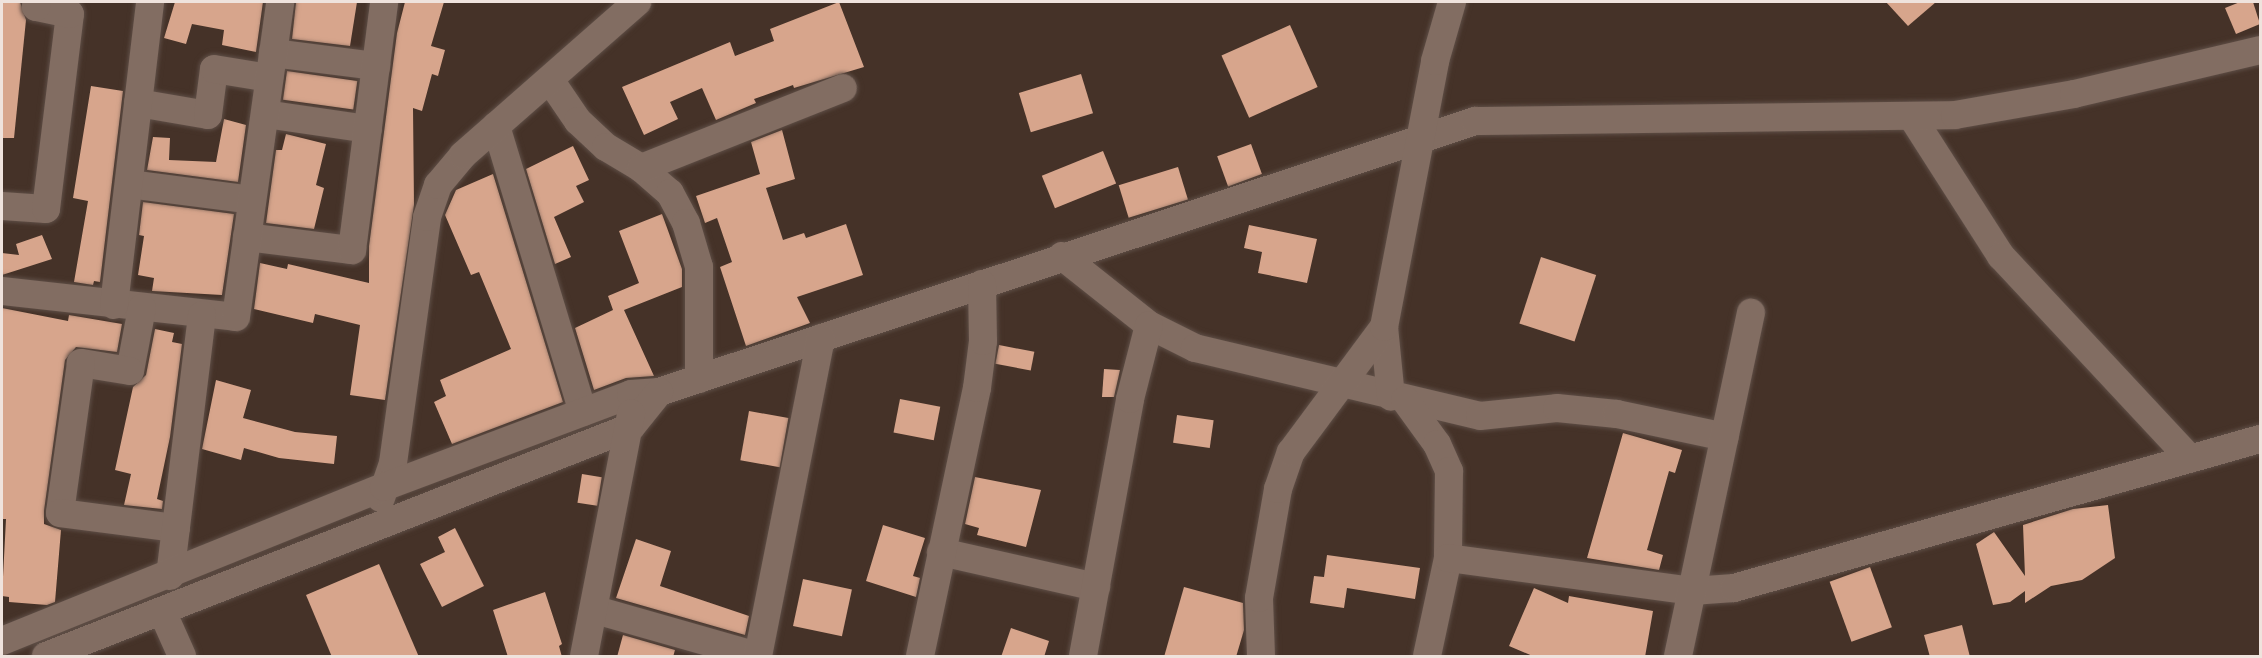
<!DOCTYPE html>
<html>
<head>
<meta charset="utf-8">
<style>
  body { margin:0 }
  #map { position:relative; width:2262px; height:658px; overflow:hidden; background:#453228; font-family:Helvetica,sans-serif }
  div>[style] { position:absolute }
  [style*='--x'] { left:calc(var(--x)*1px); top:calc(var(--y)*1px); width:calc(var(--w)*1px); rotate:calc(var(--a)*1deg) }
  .building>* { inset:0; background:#d7a58c; transform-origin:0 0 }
  .roads { filter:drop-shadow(0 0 2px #5e4e46) drop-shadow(0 0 2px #5e4e46) }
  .minor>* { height:28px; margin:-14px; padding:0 14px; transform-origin:14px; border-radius:14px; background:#826d62 }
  span { translate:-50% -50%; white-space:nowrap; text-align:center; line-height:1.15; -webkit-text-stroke:6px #3a281f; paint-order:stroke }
  .frame { position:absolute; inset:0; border:3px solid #efe3dd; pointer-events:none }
</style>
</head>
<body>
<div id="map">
  <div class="building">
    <div style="clip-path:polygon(2px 2px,20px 2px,26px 20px,14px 138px,2px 138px)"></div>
    <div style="clip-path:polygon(175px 2px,263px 2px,256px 52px,222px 45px,224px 30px,192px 24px,186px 44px,164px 38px)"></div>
    <div style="clip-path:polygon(296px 2px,357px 2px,350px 46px,292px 39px)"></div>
    <div style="clip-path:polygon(405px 2px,444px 2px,431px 46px,445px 50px,438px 76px,432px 74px,422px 111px,413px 108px,414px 205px,385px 400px,350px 395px,360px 325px,315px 314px,313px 323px,254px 309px,260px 263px,287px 269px,288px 264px,369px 283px,369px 246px,397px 33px)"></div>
    <div style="clip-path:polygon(839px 2px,864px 67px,794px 88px,793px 85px,754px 99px,756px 103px,716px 120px,702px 88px,670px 102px,678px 119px,644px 135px,622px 87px,730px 42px,735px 56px,774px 41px,770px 29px)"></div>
    <div style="clip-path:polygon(1886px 2px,1936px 2px,1908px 26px)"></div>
    <div style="clip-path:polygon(2240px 2px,2253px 2px,2260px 24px,2236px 34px,2225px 8px)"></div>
    <div style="left:1290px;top:25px;width:68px;height:75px;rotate:66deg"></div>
    <div style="left:287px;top:71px;width:71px;height:29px;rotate:8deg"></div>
    <div style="left:1081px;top:74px;width:41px;height:65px;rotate:73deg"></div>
    <div style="clip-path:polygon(91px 86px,123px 91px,100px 282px,94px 281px,93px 285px,74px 282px,88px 201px,73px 198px)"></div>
    <div style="clip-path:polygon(224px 119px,246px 125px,238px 182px,147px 170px,153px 137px,170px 138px,169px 160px,216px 162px)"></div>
    <div style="clip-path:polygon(782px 130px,795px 179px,766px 188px,783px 240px,804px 233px,806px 238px,846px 224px,863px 275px,797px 297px,810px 323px,746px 346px,720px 267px,732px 262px,717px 218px,705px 223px,696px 196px,760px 174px,751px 142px)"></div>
    <div style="clip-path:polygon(286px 134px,326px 144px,316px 185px,324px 188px,314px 229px,266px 223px,276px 150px,282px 150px)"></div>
    <div style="left:1251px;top:144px;width:32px;height:36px;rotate:70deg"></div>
    <div style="clip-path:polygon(573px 146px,589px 180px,576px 186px,584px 202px,554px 217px,571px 257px,555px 264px,526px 169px)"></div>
    <div style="left:1103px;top:151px;width:35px;height:66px;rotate:68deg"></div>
    <div style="left:1178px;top:167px;width:34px;height:62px;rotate:73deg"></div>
    <div style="clip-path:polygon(493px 174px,563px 402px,452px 444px,434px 402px,446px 396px,440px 380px,511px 349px,479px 272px,471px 275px,445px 215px,456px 190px)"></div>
    <div style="clip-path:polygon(143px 202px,234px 214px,222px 295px,152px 291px,154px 278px,138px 275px,144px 236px,139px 235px)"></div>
    <div style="clip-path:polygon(662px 214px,682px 269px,682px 287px,624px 310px,654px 376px,626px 378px,594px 390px,575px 328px,613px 310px,608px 296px,639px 283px,619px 231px)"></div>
    <div style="clip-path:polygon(1249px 225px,1317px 239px,1307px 283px,1258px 273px,1262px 252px,1244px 248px)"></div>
    <div style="clip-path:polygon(42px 235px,52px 259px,2px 275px,2px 253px,19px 255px,16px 244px)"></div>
    <div style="left:1541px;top:257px;width:58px;height:70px;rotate:18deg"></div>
    <div style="clip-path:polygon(2px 308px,68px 321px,69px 315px,122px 324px,117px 352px,76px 347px,65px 360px,44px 511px,44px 524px,61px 530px,55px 602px,47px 605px,9px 602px,9px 597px,2px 596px,6px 519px,2px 519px)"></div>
    <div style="clip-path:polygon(155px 329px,174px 333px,172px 342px,182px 344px,170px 437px,157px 499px,163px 501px,162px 509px,124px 505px,131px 474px,115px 470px,133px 387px,146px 375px)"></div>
    <div style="left:999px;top:345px;width:36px;height:19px;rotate:11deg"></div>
    <div style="clip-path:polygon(1104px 369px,1120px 370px,1114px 397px,1102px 397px)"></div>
    <div style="clip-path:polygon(216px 380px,251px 390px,243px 418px,295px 432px,337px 436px,334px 464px,279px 458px,244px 448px,241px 460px,202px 449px)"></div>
    <div style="left:900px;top:399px;width:41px;height:34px;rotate:11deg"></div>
    <div style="left:749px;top:411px;width:40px;height:50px;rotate:10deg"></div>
    <div style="left:1177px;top:415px;width:37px;height:28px;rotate:8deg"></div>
    <div style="clip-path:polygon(1623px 433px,1682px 450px,1675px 473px,1669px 471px,1647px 550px,1663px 555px,1659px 570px,1587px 558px)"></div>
    <div style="left:582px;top:474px;width:20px;height:29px;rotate:9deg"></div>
    <div style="clip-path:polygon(975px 477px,1041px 490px,1026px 547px,977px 535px,979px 528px,965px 524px)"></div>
    <div style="clip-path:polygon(2108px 505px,2115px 558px,2082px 580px,2051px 586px,2025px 603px,2025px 591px,2010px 602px,1993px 605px,1976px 544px,1994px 532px,2025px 576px,2023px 525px,2073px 509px)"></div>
    <div style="clip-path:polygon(883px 525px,925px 538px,913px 576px,920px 578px,916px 597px,866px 581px)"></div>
    <div style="clip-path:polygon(455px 528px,484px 586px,442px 607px,420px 564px,445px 552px,438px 537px)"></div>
    <div style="clip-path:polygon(636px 539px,671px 551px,660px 586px,749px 616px,745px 635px,616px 598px)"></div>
    <div style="clip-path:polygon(1327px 555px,1420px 568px,1415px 599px,1347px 588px,1344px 608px,1310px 603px,1314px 576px,1324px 577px)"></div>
    <div style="clip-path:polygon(379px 564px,419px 657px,332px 657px,306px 595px)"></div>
    <div style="left:1870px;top:567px;width:64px;height:43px;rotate:70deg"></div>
    <div style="left:803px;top:579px;width:50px;height:48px;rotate:12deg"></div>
    <div style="clip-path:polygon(1184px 587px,1243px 603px,1244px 630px,1236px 657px,1164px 657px)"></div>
    <div style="clip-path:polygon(1534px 588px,1568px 603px,1569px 596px,1653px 611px,1645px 657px,1535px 657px,1509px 646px)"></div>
    <div style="clip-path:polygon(545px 592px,562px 644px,559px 646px,562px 657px,508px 657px,493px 610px)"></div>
    <div style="clip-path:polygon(1962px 625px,1970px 657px,1930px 657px,1924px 635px)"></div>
    <div style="clip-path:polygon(1011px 628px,1049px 641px,1044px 657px,1001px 657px)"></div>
    <div style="clip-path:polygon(623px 635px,675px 650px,673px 657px,617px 657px)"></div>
  </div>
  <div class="roads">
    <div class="minor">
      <div style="--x:273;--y:53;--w:104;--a:7.2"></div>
      <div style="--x:550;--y:80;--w:50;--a:55.7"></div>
      <div style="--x:578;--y:121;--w:38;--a:43"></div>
      <div style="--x:606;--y:147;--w:41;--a:31"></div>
      <div style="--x:641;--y:168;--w:38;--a:41"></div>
      <div style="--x:670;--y:193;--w:34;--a:62"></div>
      <div style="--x:686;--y:223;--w:46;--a:73.5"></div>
      <div style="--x:699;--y:267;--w:112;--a:90"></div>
      <div style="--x:138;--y:103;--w:71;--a:9.7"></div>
      <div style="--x:208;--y:115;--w:46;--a:-82.6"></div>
      <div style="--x:214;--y:69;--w:56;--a:9.3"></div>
      <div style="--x:265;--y:114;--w:104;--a:8.3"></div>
      <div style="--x:1912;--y:117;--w:165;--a:57.4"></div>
      <div style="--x:2001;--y:256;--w:277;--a:47"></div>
      <div style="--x:496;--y:126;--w:299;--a:73.1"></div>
      <div style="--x:641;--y:168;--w:217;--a:-21.6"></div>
      <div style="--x:129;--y:184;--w:124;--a:7.4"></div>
      <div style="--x:2;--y:206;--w:44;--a:3.9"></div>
      <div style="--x:46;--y:209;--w:196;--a:-83"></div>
      <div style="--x:70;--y:14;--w:35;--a:-168"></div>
      <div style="--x:36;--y:7;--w:5;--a:-79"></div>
      <div style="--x:247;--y:237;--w:106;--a:7.1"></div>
      <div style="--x:352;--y:250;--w:250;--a:-82.6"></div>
      <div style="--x:1062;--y:256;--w:111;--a:38.4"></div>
      <div style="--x:1149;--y:325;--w:51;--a:26.6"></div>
      <div style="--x:1195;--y:348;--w:293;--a:13.4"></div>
      <div style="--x:1480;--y:416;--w:77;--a:-5.9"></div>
      <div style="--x:1557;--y:408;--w:60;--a:5.7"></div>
      <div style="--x:1617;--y:414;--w:110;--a:12"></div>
      <div style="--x:2;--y:291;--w:235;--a:6.3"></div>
      <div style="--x:236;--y:317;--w:318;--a:-82"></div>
      <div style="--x:114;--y:305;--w:305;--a:-83.2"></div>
      <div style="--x:142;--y:308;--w:64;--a:100.8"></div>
      <div style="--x:130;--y:371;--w:50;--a:-170.7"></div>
      <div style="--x:81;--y:363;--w:151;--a:98"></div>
      <div style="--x:60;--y:513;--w:117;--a:7.4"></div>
      <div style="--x:1384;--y:327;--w:70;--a:84.3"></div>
      <div style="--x:1405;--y:400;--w:54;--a:54"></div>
      <div style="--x:1437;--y:444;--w:30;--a:66"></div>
      <div style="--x:1449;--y:471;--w:87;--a:90.7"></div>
      <div style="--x:1448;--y:558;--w:100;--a:102.1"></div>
      <div style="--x:381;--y:498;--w:37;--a:-71"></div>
      <div style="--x:393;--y:463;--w:248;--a:-82.1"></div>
      <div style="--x:427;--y:217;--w:34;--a:-71"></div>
      <div style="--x:438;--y:185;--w:39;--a:-50"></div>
      <div style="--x:463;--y:155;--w:232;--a:-41.3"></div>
      <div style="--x:941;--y:552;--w:159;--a:12.7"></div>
      <div style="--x:1448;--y:558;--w:246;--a:7.7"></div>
      <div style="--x:1692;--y:591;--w:42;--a:-4.1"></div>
      <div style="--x:1734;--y:588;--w:547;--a:-15.82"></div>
      <div style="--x:170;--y:576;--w:263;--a:-83"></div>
      <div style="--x:596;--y:610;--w:168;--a:15.9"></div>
      <div style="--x:162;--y:611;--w:49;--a:66"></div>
      <div style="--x:2;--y:641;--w:412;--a:-22"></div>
      <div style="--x:384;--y:487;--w:264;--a:-20.6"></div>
      <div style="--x:631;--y:394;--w:28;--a:-4"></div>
      <div style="--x:659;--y:392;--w:860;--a:-18.37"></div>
      <div style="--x:1475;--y:121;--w:480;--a:-0.7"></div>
      <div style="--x:1955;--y:115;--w:121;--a:-10"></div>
      <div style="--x:2074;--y:94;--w:191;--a:-13.3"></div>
      <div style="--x:46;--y:656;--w:628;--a:-21.38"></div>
      <div style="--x:631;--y:427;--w:45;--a:-51.3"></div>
      <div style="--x:584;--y:656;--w:247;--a:-79"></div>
      <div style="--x:758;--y:656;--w:324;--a:-78.8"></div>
      <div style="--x:920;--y:656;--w:274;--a:-78"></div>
      <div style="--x:977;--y:388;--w:47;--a:-82.7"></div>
      <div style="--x:983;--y:341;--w:57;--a:-91"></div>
      <div style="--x:1083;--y:656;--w:261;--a:-79.6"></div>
      <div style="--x:1130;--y:399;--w:76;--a:-75.6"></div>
      <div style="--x:1261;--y:656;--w:58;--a:-92"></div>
      <div style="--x:1259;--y:598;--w:111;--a:-80.1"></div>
      <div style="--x:1278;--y:489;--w:39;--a:-71"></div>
      <div style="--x:1291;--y:452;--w:156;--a:-53.4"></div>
      <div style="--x:1384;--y:327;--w:271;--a:-79.1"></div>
      <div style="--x:1435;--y:61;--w:61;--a:-73.9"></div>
      <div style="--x:1678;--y:656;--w:351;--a:-78"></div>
    </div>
  </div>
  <div class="frame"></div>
</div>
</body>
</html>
